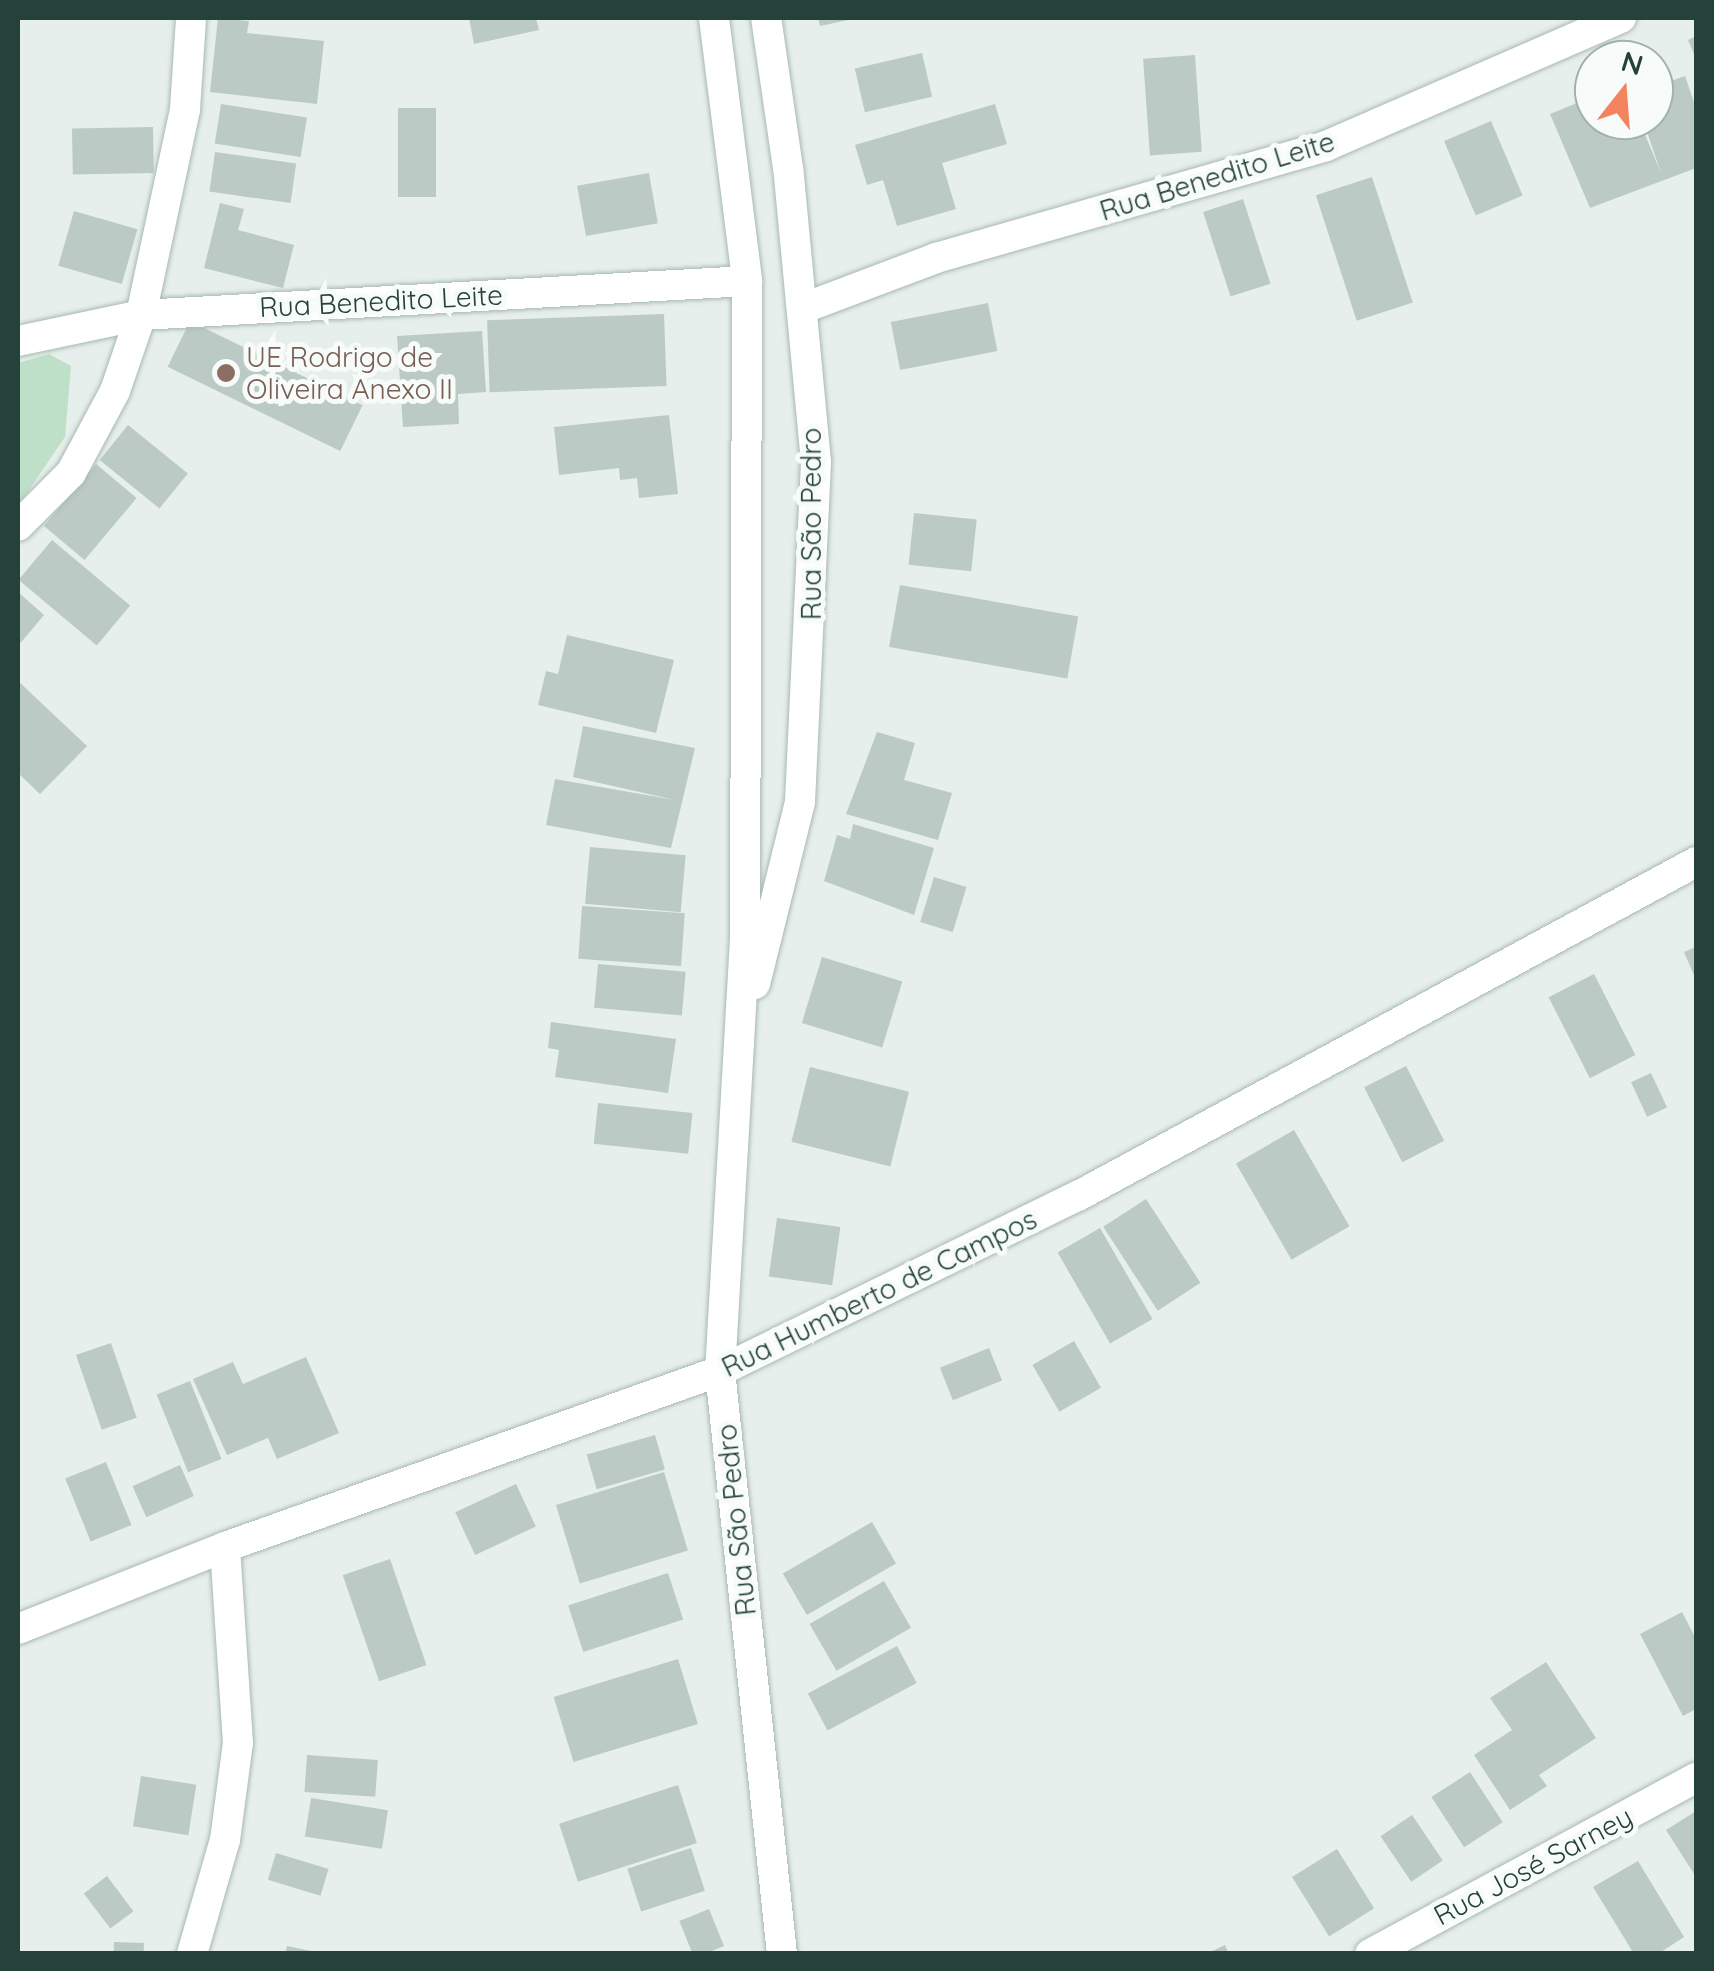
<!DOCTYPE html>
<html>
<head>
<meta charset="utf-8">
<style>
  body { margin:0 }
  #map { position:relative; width:1714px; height:1971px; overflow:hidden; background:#e6efeb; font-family:Quicksand,sans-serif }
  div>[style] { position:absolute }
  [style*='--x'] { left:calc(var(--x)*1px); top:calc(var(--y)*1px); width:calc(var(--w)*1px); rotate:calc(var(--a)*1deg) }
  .green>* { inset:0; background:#bfe0c8 }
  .building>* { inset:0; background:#bbcac4; transform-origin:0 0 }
  .roads { filter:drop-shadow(0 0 2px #a8b8b2) drop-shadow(0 0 2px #a8b8b2) }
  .minor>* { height:30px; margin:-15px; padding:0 15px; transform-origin:15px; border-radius:15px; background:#fff }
  .dots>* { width:28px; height:28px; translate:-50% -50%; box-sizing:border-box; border:5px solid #f7fbf9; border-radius:50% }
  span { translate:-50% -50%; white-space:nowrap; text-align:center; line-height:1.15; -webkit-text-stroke:10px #f7fbf9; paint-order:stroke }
  .street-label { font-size:28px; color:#24423a }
  .education-label { font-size:28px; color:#785e54 }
  .left { translate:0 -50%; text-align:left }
  .frame { position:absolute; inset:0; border:20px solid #24423a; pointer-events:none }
  .north { position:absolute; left:1574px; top:40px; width:100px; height:100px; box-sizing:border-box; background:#f7fbf9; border:2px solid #a3b1ad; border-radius:50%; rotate:17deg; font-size:28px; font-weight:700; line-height:40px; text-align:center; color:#24423a }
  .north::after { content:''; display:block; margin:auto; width:35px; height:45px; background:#f4845f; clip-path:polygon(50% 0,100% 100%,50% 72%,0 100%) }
</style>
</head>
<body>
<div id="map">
  <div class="green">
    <div style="clip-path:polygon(49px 354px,71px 366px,65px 437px,18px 506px,18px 363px)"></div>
  </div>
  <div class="building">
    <div style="clip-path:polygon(218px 18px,249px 21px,247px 33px,324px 41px,317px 104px,210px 92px)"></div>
    <div style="clip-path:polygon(469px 18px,536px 18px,539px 30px,474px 44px)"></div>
    <div style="clip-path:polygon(818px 18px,853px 18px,853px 19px,820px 26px)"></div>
    <div style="clip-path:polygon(1696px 36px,1696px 59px,1688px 40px)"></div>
    <div style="left:922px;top:53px;width:45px;height:69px;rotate:77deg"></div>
    <div style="left:1195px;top:55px;width:97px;height:52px;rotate:86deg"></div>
    <div style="clip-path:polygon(1685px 76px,1696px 108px,1696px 168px,1590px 208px,1550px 114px,1594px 96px,1594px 120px,1639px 120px,1661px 173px,1643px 120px,1654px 120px,1654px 87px)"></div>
    <div style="left:221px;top:104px;width:87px;height:40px;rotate:9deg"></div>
    <div style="clip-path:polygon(995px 104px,1007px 144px,942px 163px,956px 209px,897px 226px,883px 180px,867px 185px,855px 145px)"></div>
    <div style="left:398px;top:108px;width:38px;height:89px"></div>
    <div style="left:1491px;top:121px;width:81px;height:51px;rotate:67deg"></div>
    <div style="left:153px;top:127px;width:46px;height:81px;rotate:89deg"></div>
    <div style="left:215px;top:152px;width:82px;height:40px;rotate:8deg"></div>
    <div style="left:649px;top:173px;width:51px;height:73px;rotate:80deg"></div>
    <div style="left:1372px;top:177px;width:132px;height:59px;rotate:72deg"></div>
    <div style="left:1243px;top:199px;width:89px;height:42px;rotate:72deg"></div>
    <div style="clip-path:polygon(220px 203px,244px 209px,238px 230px,294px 245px,283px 288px,204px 268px)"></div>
    <div style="left:74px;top:211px;width:66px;height:57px;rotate:16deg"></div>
    <div style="left:988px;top:303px;width:49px;height:99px;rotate:79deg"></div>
    <div style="left:664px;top:314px;width:72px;height:177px;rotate:88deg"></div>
    <div style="left:190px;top:321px;width:192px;height:51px;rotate:26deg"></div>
    <div style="clip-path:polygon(482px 331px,486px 392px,458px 394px,459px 424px,403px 427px,397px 336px)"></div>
    <div style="clip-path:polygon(669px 415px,678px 494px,639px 498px,637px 478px,620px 480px,619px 468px,559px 475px,554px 427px)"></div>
    <div style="left:128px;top:425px;width:77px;height:45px;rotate:39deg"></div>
    <div style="left:96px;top:464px;width:53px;height:81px;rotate:40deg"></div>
    <div style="left:914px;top:513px;width:63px;height:52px;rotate:6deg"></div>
    <div style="left:52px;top:540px;width:102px;height:52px;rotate:40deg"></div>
    <div style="left:900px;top:585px;width:181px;height:63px;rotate:10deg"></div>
    <div style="clip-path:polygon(18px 592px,44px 615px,18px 646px)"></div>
    <div style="clip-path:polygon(567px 635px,674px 660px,656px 733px,538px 705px,546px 671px,558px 674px)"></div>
    <div style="clip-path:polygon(18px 681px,87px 746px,40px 794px,18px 773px)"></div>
    <div style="clip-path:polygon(583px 726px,695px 748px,671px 848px,546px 825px,555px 779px,675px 800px,573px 777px)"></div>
    <div style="clip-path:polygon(877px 732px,915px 743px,904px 780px,952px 793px,938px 840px,846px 814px)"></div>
    <div style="clip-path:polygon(853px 824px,934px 848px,914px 915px,824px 881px,837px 835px,850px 839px)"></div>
    <div style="left:590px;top:847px;width:96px;height:57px;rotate:5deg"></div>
    <div style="left:934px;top:877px;width:34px;height:47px;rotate:17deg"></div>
    <div style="left:582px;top:906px;width:103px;height:53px;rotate:4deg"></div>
    <div style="clip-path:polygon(1696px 947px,1696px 980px,1684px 952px)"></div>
    <div style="left:822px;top:957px;width:84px;height:69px;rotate:17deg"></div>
    <div style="left:598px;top:964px;width:88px;height:44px;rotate:5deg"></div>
    <div style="left:1594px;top:974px;width:91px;height:51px;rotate:63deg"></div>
    <div style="clip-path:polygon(551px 1022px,676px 1039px,668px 1093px,555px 1077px,559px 1050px,548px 1048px)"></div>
    <div style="left:1406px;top:1066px;width:84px;height:47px;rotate:63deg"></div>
    <div style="left:810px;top:1067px;width:102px;height:77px;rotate:14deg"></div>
    <div style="left:1651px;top:1073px;width:38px;height:22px;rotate:65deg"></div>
    <div style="left:598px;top:1103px;width:95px;height:41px;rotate:6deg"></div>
    <div style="left:1294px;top:1130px;width:111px;height:67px;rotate:60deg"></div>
    <div style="left:1146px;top:1199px;width:100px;height:51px;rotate:57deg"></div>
    <div style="left:777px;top:1218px;width:64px;height:59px;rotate:8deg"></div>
    <div style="left:1100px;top:1228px;width:105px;height:49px;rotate:60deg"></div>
    <div style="left:1074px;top:1341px;width:54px;height:48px;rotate:60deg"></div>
    <div style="left:111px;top:1343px;width:79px;height:37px;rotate:71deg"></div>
    <div style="left:989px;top:1348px;width:35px;height:53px;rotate:68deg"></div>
    <div style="clip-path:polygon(306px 1357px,339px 1433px,277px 1459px,268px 1438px,227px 1455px,193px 1379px,233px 1362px,243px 1384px)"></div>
    <div style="left:190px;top:1381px;width:84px;height:36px;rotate:68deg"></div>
    <div style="left:655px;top:1435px;width:36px;height:71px;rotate:74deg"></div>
    <div style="left:106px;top:1462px;width:68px;height:44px;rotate:68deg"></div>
    <div style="left:180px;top:1465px;width:34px;height:52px;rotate:66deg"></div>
    <div style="left:664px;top:1472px;width:82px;height:113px;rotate:73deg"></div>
    <div style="left:516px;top:1484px;width:47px;height:67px;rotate:65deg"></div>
    <div style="left:872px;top:1522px;width:48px;height:103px;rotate:60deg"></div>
    <div style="left:390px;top:1559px;width:112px;height:50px;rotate:71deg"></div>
    <div style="left:668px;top:1573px;width:49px;height:105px;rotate:72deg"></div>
    <div style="left:884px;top:1581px;width:54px;height:86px;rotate:60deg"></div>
    <div style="clip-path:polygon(1682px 1612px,1696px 1639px,1696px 1709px,1683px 1716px,1640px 1634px)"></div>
    <div style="left:897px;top:1646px;width:42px;height:101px;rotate:62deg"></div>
    <div style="left:678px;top:1659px;width:68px;height:130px;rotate:73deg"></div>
    <div style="clip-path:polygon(1546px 1662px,1596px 1738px,1539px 1775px,1547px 1786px,1510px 1810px,1474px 1755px,1512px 1730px,1490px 1698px)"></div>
    <div style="left:307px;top:1755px;width:71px;height:37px;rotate:4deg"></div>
    <div style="left:1470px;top:1772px;width:60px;height:46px;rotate:57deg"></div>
    <div style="left:141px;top:1776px;width:56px;height:51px;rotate:9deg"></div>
    <div style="left:678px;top:1785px;width:61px;height:125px;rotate:72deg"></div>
    <div style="left:311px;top:1798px;width:78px;height:39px;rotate:9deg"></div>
    <div style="clip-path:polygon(1696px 1811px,1696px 1877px,1666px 1830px)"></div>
    <div style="left:1412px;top:1815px;width:55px;height:38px;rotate:56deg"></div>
    <div style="left:691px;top:1848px;width:45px;height:67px;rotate:72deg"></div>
    <div style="left:1337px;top:1849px;width:70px;height:53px;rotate:58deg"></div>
    <div style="left:276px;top:1853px;width:55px;height:28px;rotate:17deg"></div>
    <div style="clip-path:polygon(1638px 1861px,1684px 1937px,1658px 1954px,1634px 1954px,1593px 1887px)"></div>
    <div style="left:107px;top:1876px;width:44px;height:29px;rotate:53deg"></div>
    <div style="left:709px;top:1909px;width:40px;height:32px;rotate:68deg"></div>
    <div style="left:114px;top:1942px;width:30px;height:12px;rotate:2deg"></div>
    <div style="clip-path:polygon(1225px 1945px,1229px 1954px,1206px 1954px)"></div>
    <div style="clip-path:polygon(287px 1946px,316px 1952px,316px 1954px,285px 1954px)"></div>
  </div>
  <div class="roads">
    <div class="minor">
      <div style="--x:714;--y:18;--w:265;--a:82.8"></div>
      <div style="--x:747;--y:281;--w:658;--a:90.17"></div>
      <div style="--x:745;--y:939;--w:433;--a:93.3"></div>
      <div style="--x:720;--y:1371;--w:586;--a:83.93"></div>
      <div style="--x:804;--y:308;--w:141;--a:-20.7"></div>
      <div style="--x:936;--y:258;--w:406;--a:-16"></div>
      <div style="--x:1326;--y:146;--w:322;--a:-23.5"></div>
      <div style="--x:18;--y:341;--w:126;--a:-11.9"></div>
      <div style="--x:141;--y:315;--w:607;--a:-3.21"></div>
      <div style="--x:18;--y:526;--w:75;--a:-45"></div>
      <div style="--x:71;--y:473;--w:93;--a:-61.8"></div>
      <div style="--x:115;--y:391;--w:80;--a:-71.1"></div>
      <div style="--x:141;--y:315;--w:211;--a:-77.9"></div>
      <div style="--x:185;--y:109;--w:91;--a:-86.2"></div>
      <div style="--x:755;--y:984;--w:187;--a:-76.1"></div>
      <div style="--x:800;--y:802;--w:340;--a:-87.3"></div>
      <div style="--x:816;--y:462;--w:295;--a:-95.4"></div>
      <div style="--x:788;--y:168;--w:152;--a:-98.3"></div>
      <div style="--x:18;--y:1629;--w:223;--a:-21.6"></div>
      <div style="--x:225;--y:1547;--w:525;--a:-19.57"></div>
      <div style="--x:720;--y:1371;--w:398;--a:-26.1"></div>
      <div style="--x:1078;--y:1196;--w:702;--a:-28.39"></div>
      <div style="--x:192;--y:1954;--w:119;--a:-73.9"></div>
      <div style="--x:225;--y:1840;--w:98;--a:-82.4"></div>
      <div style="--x:238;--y:1743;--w:196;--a:-93.8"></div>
      <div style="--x:1370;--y:1954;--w:370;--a:-28.4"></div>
    </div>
  </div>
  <div class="dots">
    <div style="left:226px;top:373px;background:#8d6e63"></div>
  </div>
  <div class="street-label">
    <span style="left:1217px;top:176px;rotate:-17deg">Rua Benedito Leite</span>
    <span style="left:381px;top:301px;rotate:-3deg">Rua Benedito Leite</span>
    <span style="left:811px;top:524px;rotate:-90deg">Rua São Pedro</span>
    <span style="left:879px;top:1293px;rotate:-26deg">Rua Humberto de Campos</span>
    <span style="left:736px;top:1520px;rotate:-96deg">Rua São Pedro</span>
    <span style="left:1533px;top:1866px;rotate:-28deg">Rua José Sarney</span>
  </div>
  <div class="education-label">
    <span class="left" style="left:246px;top:373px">UE Rodrigo de<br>Oliveira Anexo II</span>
  </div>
  <div class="frame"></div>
  <div class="north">N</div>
</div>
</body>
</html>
